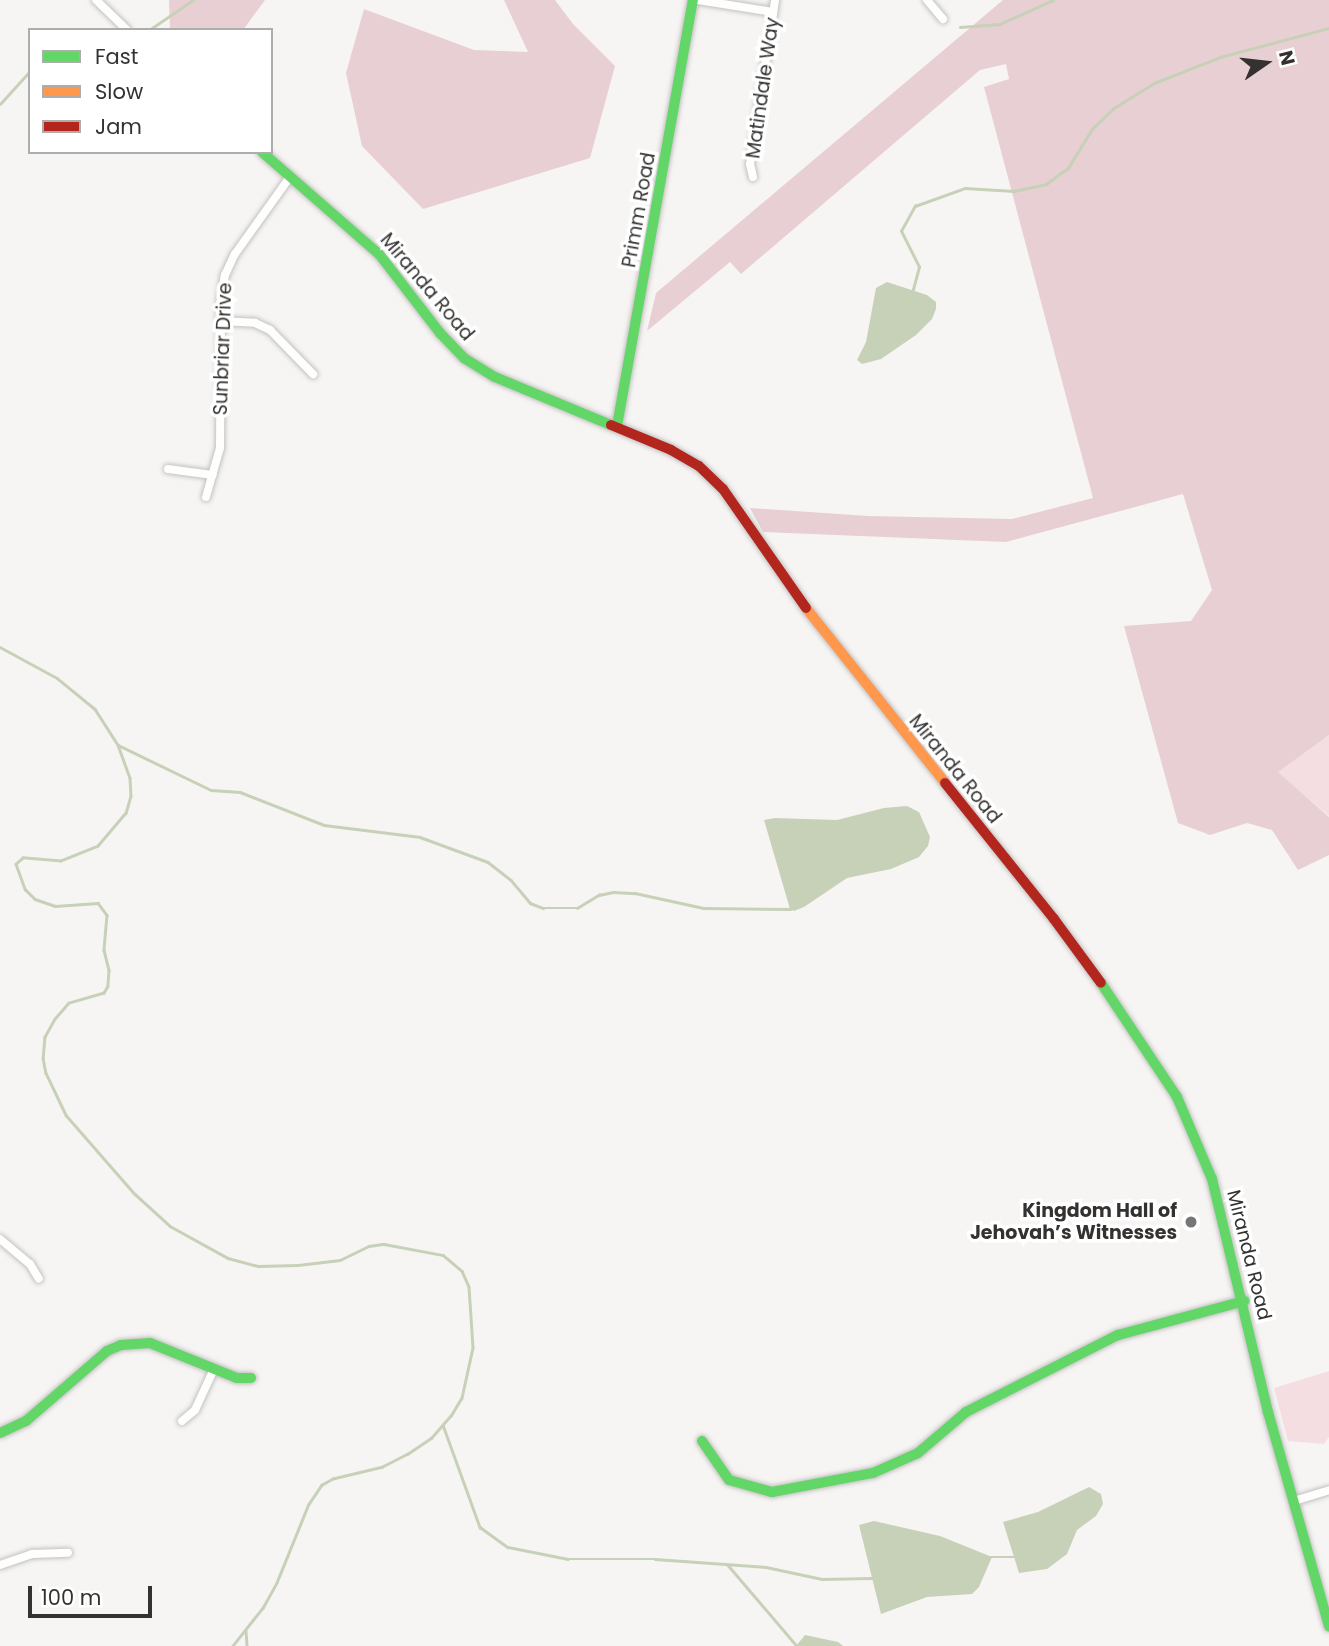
<!DOCTYPE html>
<html>
<head>
<meta charset="utf-8">
<style>
  body { margin:0 }
  #map { position:relative; width:1329px; height:1646px; overflow:hidden; background:#f7f5f4; font-family:Poppins,sans-serif }
  div>[style] { position:absolute }
  [style*='--x'] { left:calc(var(--x)*1px); top:calc(var(--y)*1px); width:calc(var(--w)*1px); rotate:calc(var(--a)*1deg) }
  .green>* { inset:0; background:#f5dee2 }
  .forest>* { inset:0; background:#e8cfd4 }
  .water>* { inset:0; background:#c7d1b8 }
  .stream>* { height:2.5px; margin:-1.25px; padding:0 1.25px; transform-origin:1.25px; border-radius:1.25px; background:#c7d1b8 }
  .roads { filter:drop-shadow(0 0 2px #c3c2c1) drop-shadow(0 0 2px #c3c2c1) }
  .street>* { height:8px; margin:-4px; padding:0 4px; transform-origin:4px; border-radius:4px; background:#fefefd }
  .fast>* { height:10px; margin:-5px; padding:0 5px; transform-origin:5px; border-radius:5px; background:#63d668 }
  .slow>* { height:10px; margin:-5px; padding:0 5px; transform-origin:5px; border-radius:5px; background:#ff974d }
  .jam>* { height:10px; margin:-5px; padding:0 5px; transform-origin:5px; border-radius:5px; background:#b3261e }
  .dots>* { width:19px; height:19px; translate:-50% -50%; box-sizing:border-box; border:4px solid #fff; border-radius:50% }
  span { translate:-50% -50%; white-space:nowrap; text-align:center; line-height:1.15; -webkit-text-stroke:7px #fff; paint-order:stroke }
  .street-label { font-size:19px; color:#333231 }
  .poi-label { font-size:19px; color:#333231; font-weight:700 }
  .right { translate:-100% -50%; text-align:right }
  .legend { position:absolute; left:28px; top:28px; width:245px; height:126px; box-sizing:border-box; background:#fff; border:2px solid #adadad; margin:0; padding:9px 12px; list-style:none; font-size:21px; color:#333231 }
  .legend li { display:flex; align-items:center; gap:14px; height:35px }
  .legend b { width:35px; border:2px solid #adadad }
  .north { position:absolute; left:1231px; top:28px; width:70px; height:70px; -webkit-text-stroke:5px #fff; paint-order:stroke; rotate:76deg; font-size:19px; font-weight:700; line-height:28px; text-align:center; color:#333231 }
  .north::after { content:''; display:block; margin:auto; width:24px; height:32px; background:#333231; clip-path:polygon(50% 0,100% 100%,50% 72%,0 100%) }
  .scale { position:absolute; left:28px; top:1586px; width:124px; height:32px; box-sizing:border-box; border:4px solid #333231; border-top:0; padding-left:9px; font-size:21px; line-height:24px; white-space:nowrap; color:#333231; -webkit-text-stroke:5px #fff; paint-order:stroke }
</style>
</head>
<body>
<div id="map">
  <div class="green">
    <div style="clip-path:polygon(1329px 735px,1329px 816px,1277px 772px)"></div>
    <div style="clip-path:polygon(1329px 1371px,1329px 1437px,1324px 1444px,1288px 1441px,1274px 1388px)"></div>
  </div>
  <div class="forest">
    <div style="clip-path:polygon(169px 0,265px 0,243px 30px,170px 30px)"></div>
    <div style="clip-path:polygon(504px 0,555px 0,573px 24px,615px 66px,590px 158px,423px 209px,362px 146px,346px 73px,364px 9px,474px 50px,528px 52px)"></div>
    <div style="clip-path:polygon(1003px 0,1329px 0,1329px 735px,1278px 772px,1329px 817px,1329px 855px,1298px 870px,1272px 830px,1247px 823px,1210px 835px,1178px 823px,1124px 626px,1191px 621px,1212px 590px,1183px 494px,1006px 542px,763px 532px,750px 508px,868px 516px,1012px 519px,1093px 498px,984px 87px,1009px 79px,1006px 64px,980px 70px,741px 274px,730px 262px,647px 331px,656px 293px)"></div>
  </div>
  <div class="water">
    <div style="clip-path:polygon(887px 282px,927px 295px,936px 302px,936px 309px,932px 319px,916px 335px,881px 359px,862px 364px,857px 360px,866px 342px,876px 288px)"></div>
    <div style="clip-path:polygon(907px 806px,919px 812px,930px 837px,928px 846px,919px 857px,891px 869px,847px 878px,804px 907px,794px 911px,790px 909px,764px 820px,775px 818px,837px 820px,884px 808px)"></div>
    <div style="clip-path:polygon(1089px 1487px,1101px 1494px,1103px 1504px,1096px 1516px,1077px 1530px,1067px 1554px,1047px 1569px,1019px 1573px,1003px 1522px,1038px 1512px)"></div>
    <div style="clip-path:polygon(874px 1521px,940px 1536px,992px 1557px,979px 1587px,972px 1594px,927px 1597px,881px 1614px,859px 1525px)"></div>
    <div style="clip-path:polygon(805px 1635px,838px 1642px,843px 1646px,796px 1646px)"></div>
  </div>
  <div class="stream">
    <div style="--x:960;--y:27;--w:40;--a:-4.3"></div>
    <div style="--x:1000;--y:24;--w:58;--a:-24.4"></div>
    <div style="--x:149;--y:30;--w:53;--a:-34.3"></div>
    <div style="--x:0;--y:104;--w:45;--a:-47.7"></div>
    <div style="--x:912;--y:293;--w:27;--a:-75"></div>
    <div style="--x:919;--y:267;--w:40;--a:-116.6"></div>
    <div style="--x:901;--y:231;--w:29;--a:-61"></div>
    <div style="--x:915;--y:206;--w:53;--a:-19.8"></div>
    <div style="--x:965;--y:188;--w:49;--a:3.5"></div>
    <div style="--x:1014;--y:191;--w:33;--a:-12"></div>
    <div style="--x:1046;--y:184;--w:27;--a:-36"></div>
    <div style="--x:1068;--y:168;--w:46;--a:-58.4"></div>
    <div style="--x:1092;--y:129;--w:30;--a:-44"></div>
    <div style="--x:1114;--y:108;--w:47;--a:-32"></div>
    <div style="--x:1154;--y:83;--w:71;--a:-21.5"></div>
    <div style="--x:1220;--y:57;--w:113;--a:-14.9"></div>
    <div style="--x:0;--y:647;--w:65;--a:28.5"></div>
    <div style="--x:57;--y:678;--w:49;--a:39.2"></div>
    <div style="--x:95;--y:709;--w:43;--a:57.4"></div>
    <div style="--x:118;--y:745;--w:35;--a:70"></div>
    <div style="--x:130;--y:778;--w:18;--a:87"></div>
    <div style="--x:131;--y:796;--w:18;--a:106"></div>
    <div style="--x:126;--y:813;--w:43;--a:130.3"></div>
    <div style="--x:98;--y:846;--w:40;--a:158"></div>
    <div style="--x:61;--y:861;--w:38;--a:-175"></div>
    <div style="--x:23;--y:858;--w:9;--a:139"></div>
    <div style="--x:16;--y:864;--w:27;--a:70"></div>
    <div style="--x:25;--y:889;--w:14;--a:45"></div>
    <div style="--x:35;--y:899;--w:21;--a:19"></div>
    <div style="--x:55;--y:906;--w:43;--a:-4"></div>
    <div style="--x:98;--y:903;--w:15;--a:53"></div>
    <div style="--x:107;--y:915;--w:35;--a:95"></div>
    <div style="--x:104;--y:950;--w:21;--a:76"></div>
    <div style="--x:109;--y:970;--w:16;--a:94"></div>
    <div style="--x:108;--y:986;--w:8;--a:120"></div>
    <div style="--x:104;--y:993;--w:36;--a:164"></div>
    <div style="--x:69;--y:1003;--w:21;--a:131"></div>
    <div style="--x:55;--y:1019;--w:21;--a:119"></div>
    <div style="--x:45;--y:1037;--w:21;--a:95"></div>
    <div style="--x:43;--y:1058;--w:15;--a:79"></div>
    <div style="--x:46;--y:1073;--w:47;--a:64.5"></div>
    <div style="--x:66;--y:1115;--w:105;--a:48.9"></div>
    <div style="--x:135;--y:1194;--w:47;--a:42.4"></div>
    <div style="--x:170;--y:1226;--w:66;--a:28.9"></div>
    <div style="--x:228;--y:1258;--w:31;--a:15"></div>
    <div style="--x:258;--y:1266;--w:40;--a:-1.4"></div>
    <div style="--x:298;--y:1265;--w:42;--a:-6.8"></div>
    <div style="--x:340;--y:1260;--w:32;--a:-26"></div>
    <div style="--x:369;--y:1246;--w:15;--a:-8"></div>
    <div style="--x:384;--y:1244;--w:60;--a:10.6"></div>
    <div style="--x:443;--y:1255;--w:25;--a:40"></div>
    <div style="--x:462;--y:1271;--w:17;--a:66"></div>
    <div style="--x:469;--y:1287;--w:61;--a:86.2"></div>
    <div style="--x:473;--y:1348;--w:51;--a:102.4"></div>
    <div style="--x:462;--y:1398;--w:21;--a:121"></div>
    <div style="--x:451;--y:1416;--w:29;--a:131"></div>
    <div style="--x:432;--y:1438;--w:29;--a:146"></div>
    <div style="--x:408;--y:1454;--w:28;--a:153"></div>
    <div style="--x:383;--y:1467;--w:51;--a:166.5"></div>
    <div style="--x:333;--y:1479;--w:13;--a:151"></div>
    <div style="--x:322;--y:1485;--w:23;--a:124"></div>
    <div style="--x:309;--y:1504;--w:85;--a:112.1"></div>
    <div style="--x:277;--y:1583;--w:29;--a:119"></div>
    <div style="--x:263;--y:1608;--w:48;--a:128.3"></div>
    <div style="--x:118;--y:745;--w:103;--a:25.8"></div>
    <div style="--x:211;--y:790;--w:29;--a:4"></div>
    <div style="--x:240;--y:792;--w:90;--a:21.4"></div>
    <div style="--x:324;--y:825;--w:97;--a:7.1"></div>
    <div style="--x:420;--y:837;--w:72;--a:20.2"></div>
    <div style="--x:488;--y:862;--w:29;--a:38"></div>
    <div style="--x:511;--y:880;--w:30;--a:50"></div>
    <div style="--x:530;--y:903;--w:14;--a:21"></div>
    <div style="--x:543;--y:908;--w:34;--a:0"></div>
    <div style="--x:577;--y:908;--w:26;--a:-31"></div>
    <div style="--x:599;--y:895;--w:14;--a:-12"></div>
    <div style="--x:613;--y:892;--w:22;--a:3"></div>
    <div style="--x:635;--y:893;--w:71;--a:12.3"></div>
    <div style="--x:704;--y:908;--w:86;--a:0.7"></div>
    <div style="--x:790;--y:909;--w:3;--a:-72"></div>
    <div style="--x:443;--y:1425;--w:109;--a:70.1"></div>
    <div style="--x:480;--y:1527;--w:34;--a:36"></div>
    <div style="--x:508;--y:1547;--w:61;--a:11.3"></div>
    <div style="--x:568;--y:1559;--w:87;--a:0"></div>
    <div style="--x:655;--y:1559;--w:111;--a:4.1"></div>
    <div style="--x:766;--y:1567;--w:57;--a:12.1"></div>
    <div style="--x:822;--y:1579;--w:50;--a:-1.1"></div>
    <div style="--x:872;--y:1578;--w:4;--a:-56"></div>
    <div style="--x:990;--y:1557;--w:24;--a:0"></div>
    <div style="--x:728;--y:1565;--w:106;--a:49.6"></div>
    <div style="--x:246;--y:1631;--w:15;--a:86"></div>
  </div>
  <div class="roads">
    <div class="street">
      <div style="--x:96;--y:0;--w:43;--a:44.1"></div>
      <div style="--x:698;--y:0;--w:76;--a:9.1"></div>
      <div style="--x:927;--y:0;--w:25;--a:50"></div>
      <div style="--x:753;--y:177;--w:13;--a:-103"></div>
      <div style="--x:750;--y:164;--w:166;--a:-81.3"></div>
      <div style="--x:220;--y:321;--w:35;--a:3"></div>
      <div style="--x:255;--y:323;--w:17;--a:25"></div>
      <div style="--x:270;--y:330;--w:62;--a:45.7"></div>
      <div style="--x:168;--y:469;--w:45;--a:7.6"></div>
      <div style="--x:206;--y:497;--w:51;--a:-74.1"></div>
      <div style="--x:220;--y:448;--w:149;--a:-89.6"></div>
      <div style="--x:221;--y:299;--w:24;--a:-81"></div>
      <div style="--x:225;--y:275;--w:23;--a:-65"></div>
      <div style="--x:235;--y:254;--w:95;--a:-54.5"></div>
      <div style="--x:0;--y:1239;--w:39;--a:40"></div>
      <div style="--x:30;--y:1264;--w:17;--a:59"></div>
      <div style="--x:182;--y:1421;--w:17;--a:-40"></div>
      <div style="--x:195;--y:1410;--w:45;--a:-65.1"></div>
      <div style="--x:1294;--y:1501;--w:37;--a:-17"></div>
      <div style="--x:0;--y:1565;--w:34;--a:-19"></div>
      <div style="--x:32;--y:1554;--w:36;--a:-2"></div>
    </div>
    <div class="fast">
      <div style="--x:262;--y:152;--w:155;--a:41.1"></div>
      <div style="--x:379;--y:254;--w:100;--a:52.3"></div>
      <div style="--x:440;--y:333;--w:35;--a:46"></div>
      <div style="--x:464;--y:358;--w:36;--a:32"></div>
      <div style="--x:495;--y:377;--w:126;--a:22.5"></div>
      <div style="--x:617;--y:426;--w:433;--a:-79.9"></div>
      <div style="--x:1101;--y:983;--w:137;--a:56.3"></div>
      <div style="--x:1177;--y:1097;--w:89;--a:66.9"></div>
      <div style="--x:1212;--y:1179;--w:240;--a:76.5"></div>
      <div style="--x:1268;--y:1412;--w:223;--a:74.1"></div>
      <div style="--x:0;--y:1433;--w:29;--a:-25"></div>
      <div style="--x:26;--y:1421;--w:107;--a:-40.8"></div>
      <div style="--x:107;--y:1351;--w:15;--a:-23"></div>
      <div style="--x:121;--y:1345;--w:29;--a:-4"></div>
      <div style="--x:150;--y:1343;--w:94;--a:21.9"></div>
      <div style="--x:237;--y:1378;--w:14;--a:0"></div>
      <div style="--x:702;--y:1441;--w:47;--a:55.3"></div>
      <div style="--x:729;--y:1480;--w:45;--a:15.6"></div>
      <div style="--x:772;--y:1492;--w:103;--a:-10.7"></div>
      <div style="--x:873;--y:1473;--w:49;--a:-24"></div>
      <div style="--x:918;--y:1453;--w:63;--a:-40.5"></div>
      <div style="--x:966;--y:1412;--w:170;--a:-26.9"></div>
      <div style="--x:1118;--y:1335;--w:131;--a:-15.1"></div>
    </div>
    <div class="slow">
      <div style="--x:806;--y:608;--w:223;--a:51.5"></div>
    </div>
    <div class="jam">
      <div style="--x:611;--y:425;--w:65;--a:22.6"></div>
      <div style="--x:671;--y:450;--w:32;--a:30"></div>
      <div style="--x:699;--y:466;--w:33;--a:44"></div>
      <div style="--x:723;--y:489;--w:145;--a:55.1"></div>
      <div style="--x:945;--y:783;--w:174;--a:51.3"></div>
      <div style="--x:1054;--y:919;--w:79;--a:53.7"></div>
    </div>
  </div>
  <div class="dots">
    <div style="left:1191px;top:1222px;background:#787675"></div>
  </div>
  <div class="street-label">
    <span style="left:763px;top:88px;rotate:-82deg">Matindale Way</span>
    <span style="left:639px;top:210px;rotate:-80deg">Primm Road</span>
    <span style="left:427px;top:287px;rotate:50deg">Miranda Road</span>
    <span style="left:223px;top:349px;rotate:-88deg">Sunbriar Drive</span>
    <span style="left:955px;top:769px;rotate:51deg">Miranda Road</span>
    <span style="left:1249px;top:1255px;rotate:76deg">Miranda Road</span>
  </div>
  <div class="poi-label">
    <span class="right" style="left:1177px;top:1222px">Kingdom Hall of<br>Jehovah’s Witnesses</span>
  </div>
  <ul class="legend">
  <li><b style="height:9px;background:#63d668"></b>Fast</li>
  <li><b style="height:9px;background:#ff974d"></b>Slow</li>
  <li><b style="height:9px;background:#b3261e"></b>Jam</li>
  </ul>
  <div class="north">N</div>
  <div class="scale">100 m</div>
</div>
</body>
</html>
